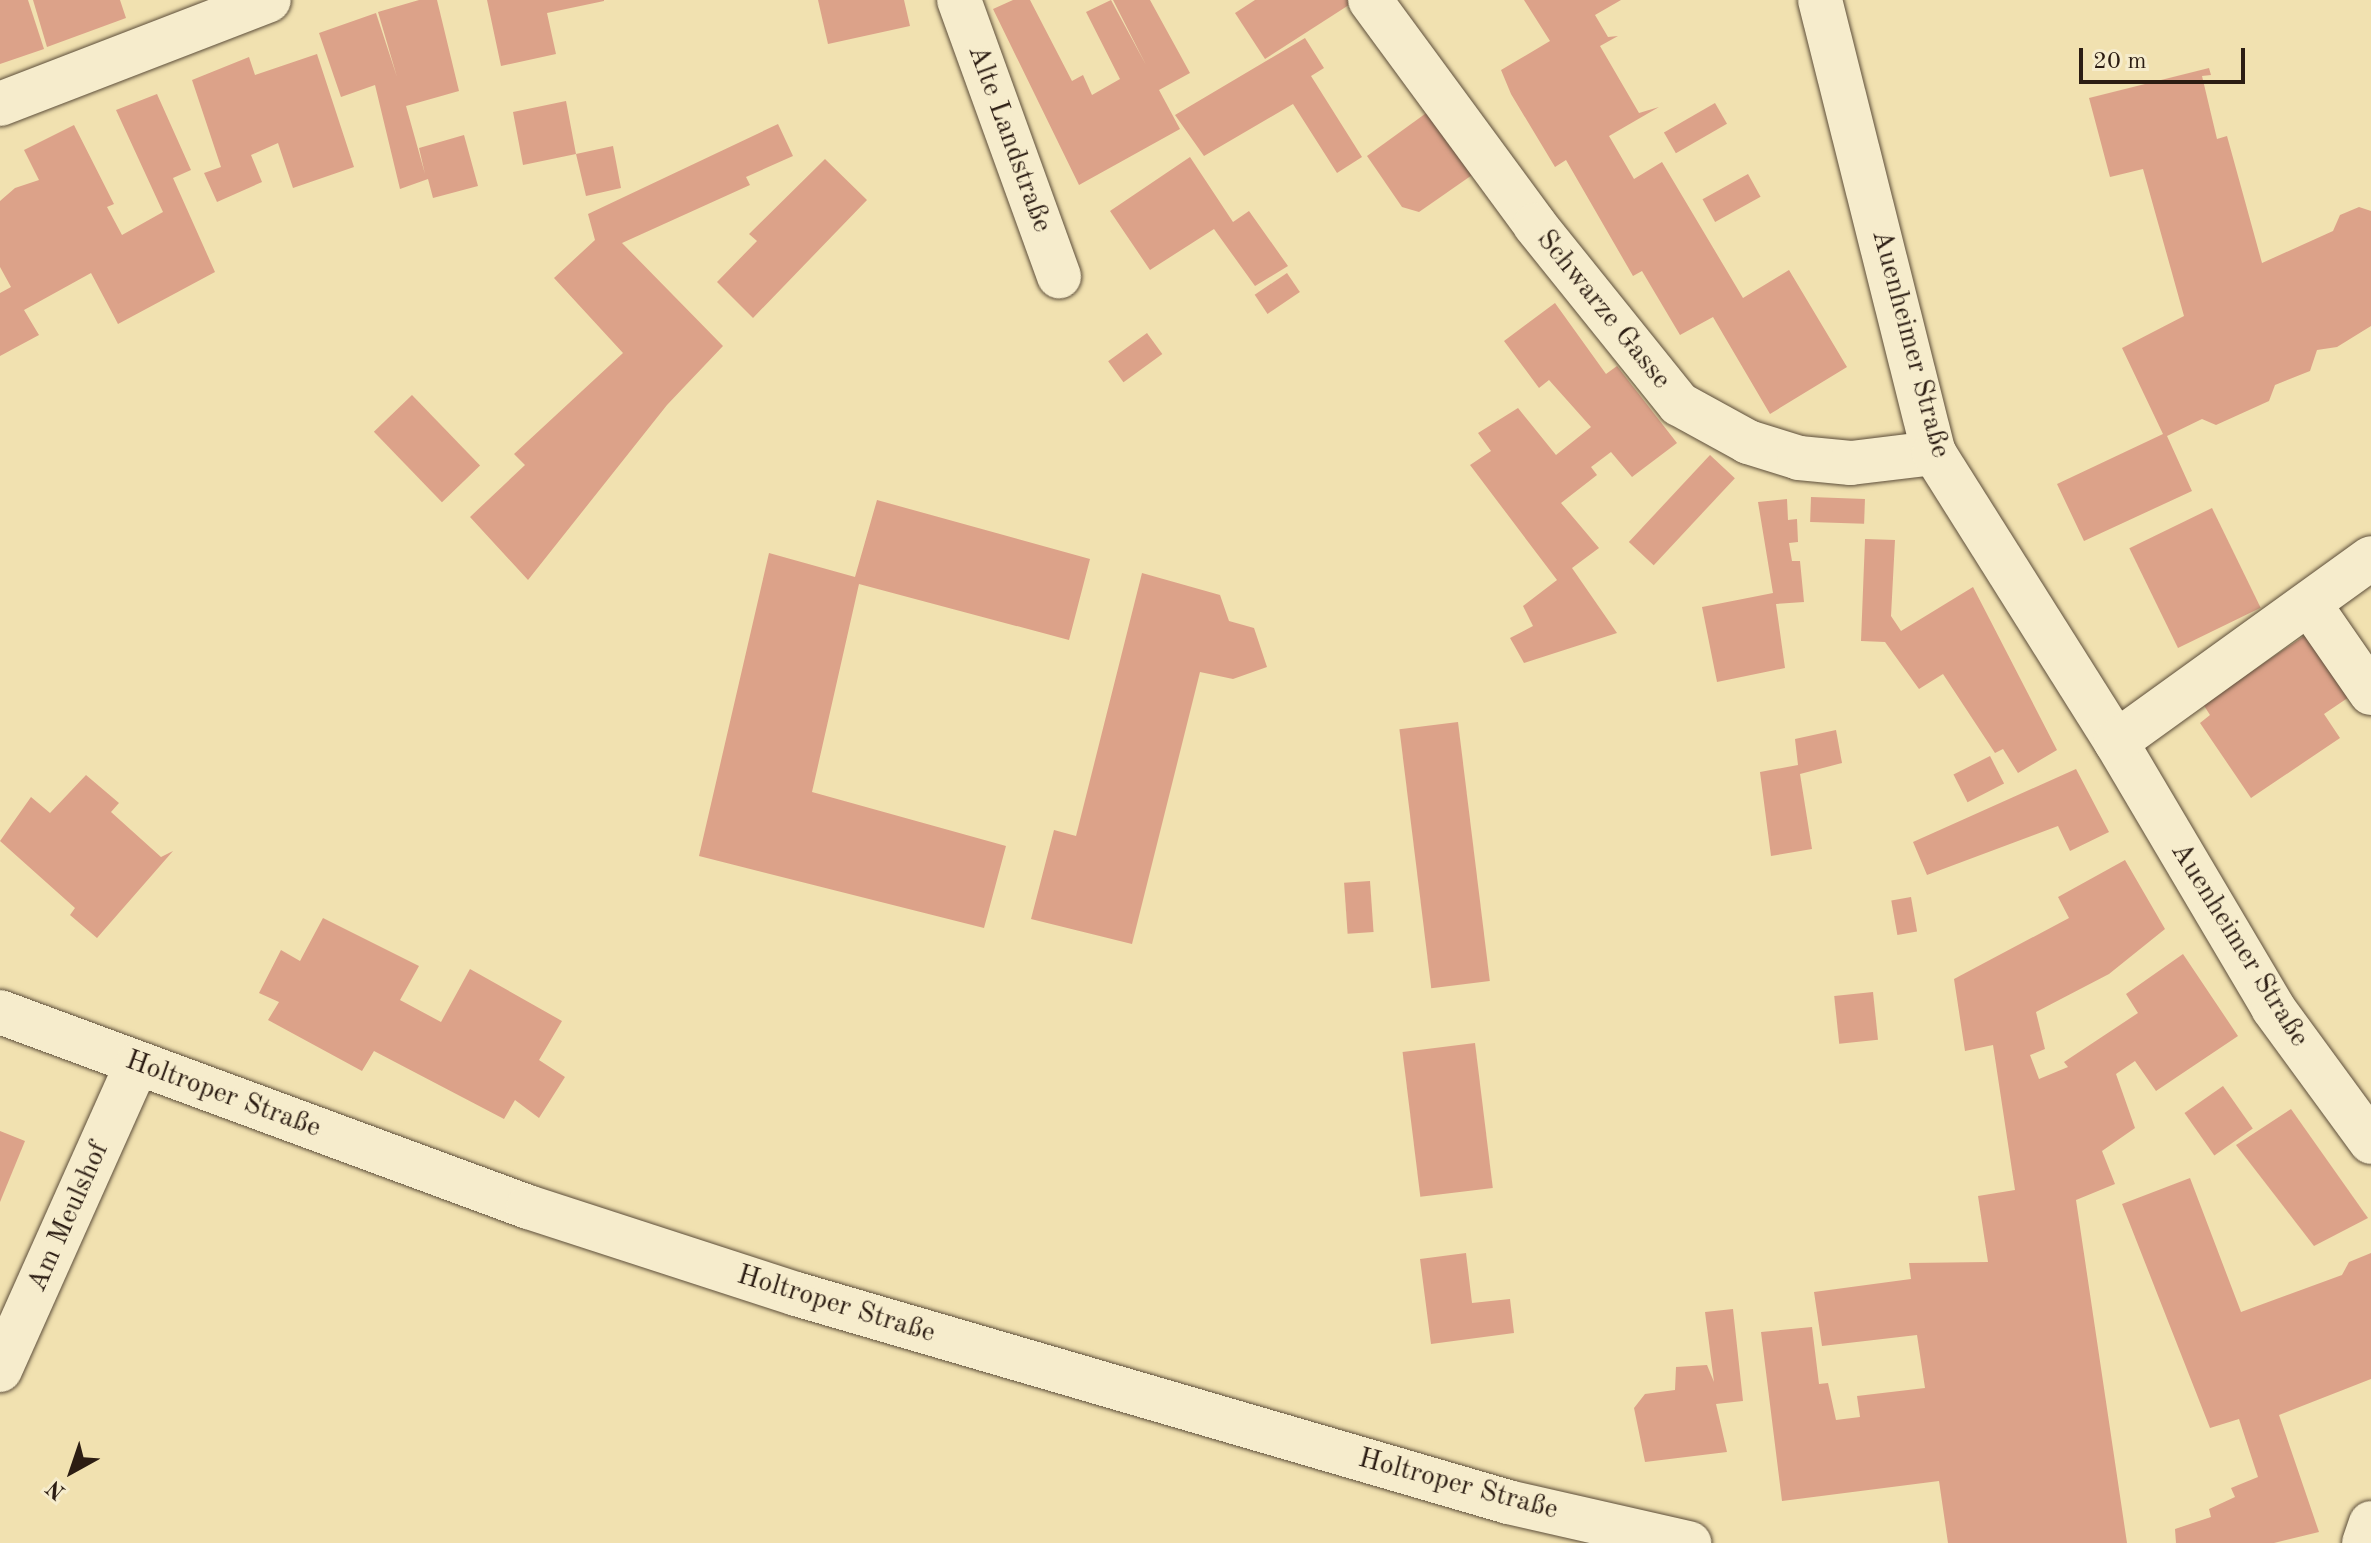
<!DOCTYPE html>
<html>
<head>
<meta charset="utf-8">
<style>
  body { margin:0 }
  #map { position:relative; width:2371px; height:1543px; overflow:hidden; background:#f1e1b0; font-family:"Old Standard TT",serif }
  div>[style] { position:absolute }
  [style*='--x'] { left:calc(var(--x)*1px); top:calc(var(--y)*1px); width:calc(var(--w)*1px); rotate:calc(var(--a)*1deg) }
  .building>* { inset:0; background:#dca289; transform-origin:0 0 }
  .roads { filter:drop-shadow(0 0 2px #5d4e3a) drop-shadow(0 0 2px #5d4e3a) }
  .minor>* { height:44px; margin:-22px; padding:0 22px; transform-origin:22px; border-radius:22px; background:#f6eccc }
  span { translate:-50% -50%; white-space:nowrap; text-align:center; line-height:1.15; -webkit-text-stroke:6px #f6eccc; paint-order:stroke }
  .street-label { font-size:28px; color:#2c1d13 }
  .north { position:absolute; left:32px; top:1431px; width:80px; height:80px; -webkit-text-stroke:6px #f6eccc; paint-order:stroke; rotate:220deg; font-size:22px; font-weight:700; line-height:32px; text-align:center; color:#2c1d13 }
  .north::after { content:''; display:block; margin:auto; width:28px; height:36px; background:#2c1d13; clip-path:polygon(50% 0,100% 100%,50% 72%,0 100%) }
  .scale { position:absolute; left:2079px; top:48px; width:166px; height:36px; box-sizing:border-box; border:4px solid #2c1d13; border-top:0; padding-left:10px; font-size:24px; line-height:28px; white-space:nowrap; color:#2c1d13; -webkit-text-stroke:6px #f6eccc; paint-order:stroke }
</style>
</head>
<body>
<div id="map">
  <div class="building">
    <div style="clip-path:polygon(0 0,28px 0,44px 49px,0 64px)"></div>
    <div style="clip-path:polygon(33px 0,120px 0,126px 18px,47px 47px)"></div>
    <div style="clip-path:polygon(419px 0,437px 0,459px 91px,406px 106px,425px 174px,419px 148px,464px 135px,478px 186px,433px 198px,428px 179px,400px 189px,375px 85px,341px 97px,319px 33px,376px 13px,397px 77px,378px 12px)"></div>
    <div style="clip-path:polygon(487px 0,604px 0,604px 1px,547px 13px,556px 54px,501px 66px)"></div>
    <div style="clip-path:polygon(818px 0,904px 0,910px 26px,828px 44px)"></div>
    <div style="clip-path:polygon(1013px 0,1030px 0,1072px 81px,1083px 75px,1092px 95px,1120px 79px,1086px 12px,1111px 0,1146px 65px,1113px 0,1150px 0,1190px 73px,1159px 90px,1180px 129px,1079px 185px,993px 9px)"></div>
    <div style="clip-path:polygon(1255px 0,1349px 0,1352px 3px,1265px 59px,1235px 13px)"></div>
    <div style="clip-path:polygon(1524px 0,1621px 0,1595px 15px,1608px 37px,1618px 36px,1600px 46px,1639px 113px,1659px 107px,1609px 136px,1634px 179px,1662px 162px,1743px 298px,1789px 270px,1847px 367px,1770px 414px,1713px 317px,1680px 335px,1642px 271px,1633px 276px,1566px 160px,1555px 167px,1511px 94px,1501px 70px,1550px 41px)"></div>
    <div style="clip-path:polygon(1305px 38px,1324px 68px,1311px 76px,1362px 157px,1337px 173px,1293px 104px,1204px 156px,1175px 115px)"></div>
    <div style="clip-path:polygon(317px 54px,354px 167px,293px 188px,278px 143px,251px 155px,262px 182px,217px 202px,204px 173px,221px 167px,192px 80px,249px 57px,255px 75px)"></div>
    <div style="clip-path:polygon(2209px 68px,2211px 75px,2202px 76px,2217px 139px,2227px 136px,2262px 263px,2333px 231px,2340px 215px,2359px 207px,2371px 211px,2371px 326px,2337px 347px,2317px 350px,2310px 371px,2275px 385px,2269px 401px,2216px 425px,2202px 419px,2167px 436px,2192px 491px,2084px 541px,2057px 484px,2163px 434px,2122px 348px,2184px 316px,2143px 169px,2110px 177px,2089px 98px)"></div>
    <div style="clip-path:polygon(157px 94px,191px 170px,173px 178px,215px 272px,118px 324px,91px 273px,24px 310px,39px 335px,0 356px,0 293px,11px 287px,0 267px,0 201px,15px 188px,39px 180px,24px 150px,74px 125px,114px 204px,107px 207px,122px 235px,163px 212px,116px 110px)"></div>
    <div style="clip-path:polygon(566px 101px,576px 154px,613px 146px,621px 188px,586px 196px,576px 154px,523px 165px,513px 112px)"></div>
    <div style="left:1715px;top:103px;width:24px;height:59px;rotate:60deg"></div>
    <div style="clip-path:polygon(1429px 111px,1475px 173px,1419px 212px,1402px 207px,1367px 156px)"></div>
    <div style="clip-path:polygon(778px 124px,793px 156px,746px 177px,750px 185px,622px 243px,723px 346px,667px 405px,528px 580px,470px 517px,525px 465px,514px 454px,623px 353px,554px 278px,595px 240px,588px 214px)"></div>
    <div style="clip-path:polygon(1190px 157px,1233px 222px,1249px 211px,1288px 266px,1255px 286px,1214px 229px,1150px 270px,1110px 211px)"></div>
    <div style="clip-path:polygon(825px 159px,867px 200px,753px 318px,717px 282px,757px 241px,749px 234px)"></div>
    <div style="left:1748px;top:174px;width:26px;height:52px;rotate:61deg"></div>
    <div style="left:1287px;top:273px;width:23px;height:39px;rotate:56deg"></div>
    <div style="clip-path:polygon(1555px 303px,1606px 374px,1617px 366px,1677px 443px,1632px 477px,1611px 452px,1591px 467px,1597px 475px,1561px 503px,1599px 548px,1572px 568px,1617px 633px,1524px 663px,1510px 638px,1533px 626px,1523px 606px,1557px 580px,1470px 465px,1491px 451px,1478px 433px,1518px 408px,1556px 455px,1591px 427px,1549px 380px,1539px 388px,1504px 341px)"></div>
    <div style="left:1147px;top:333px;width:26px;height:48px;rotate:54deg"></div>
    <div style="left:412px;top:395px;width:98px;height:53px;rotate:46deg"></div>
    <div style="left:1710px;top:455px;width:34px;height:119px;rotate:43deg"></div>
    <div style="left:1811px;top:497px;width:54px;height:25px;rotate:2deg"></div>
    <div style="clip-path:polygon(1787px 499px,1788px 520px,1797px 519px,1798px 542px,1789px 543px,1792px 561px,1800px 561px,1804px 602px,1776px 604px,1785px 668px,1717px 682px,1702px 607px,1773px 593px,1758px 502px)"></div>
    <div style="clip-path:polygon(877px 500px,1090px 559px,1069px 640px,859px 584px,812px 792px,1006px 846px,984px 928px,699px 856px,769px 553px,855px 577px)"></div>
    <div style="left:2212px;top:508px;width:111px;height:92px;rotate:64deg"></div>
    <div style="clip-path:polygon(1865px 539px,1895px 540px,1891px 616px,1901px 631px,1973px 587px,2057px 750px,2018px 773px,2003px 749px,1995px 753px,1943px 674px,1919px 689px,1885px 642px,1861px 641px)"></div>
    <div style="clip-path:polygon(1142px 573px,1220px 595px,1229px 621px,1254px 628px,1267px 667px,1233px 679px,1200px 672px,1132px 944px,1031px 919px,1054px 830px,1076px 836px)"></div>
    <div style="clip-path:polygon(2310px 632px,2352px 695px,2324px 714px,2340px 738px,2251px 798px,2200px 723px,2210px 715px,2203px 704px)"></div>
    <div style="left:1458px;top:722px;width:261px;height:59px;rotate:83deg"></div>
    <div style="clip-path:polygon(1836px 730px,1842px 763px,1800px 774px,1812px 849px,1771px 856px,1760px 772px,1798px 765px,1795px 739px)"></div>
    <div style="left:1990px;top:756px;width:31px;height:41px;rotate:63deg"></div>
    <div style="clip-path:polygon(2076px 769px,2109px 832px,2070px 851px,2058px 826px,1927px 875px,1913px 842px)"></div>
    <div style="clip-path:polygon(86px 775px,119px 803px,111px 812px,161px 857px,173px 851px,97px 938px,70px 915px,75px 908px,0 841px,31px 797px,50px 813px)"></div>
    <div style="clip-path:polygon(2125px 860px,2165px 929px,2109px 974px,2036px 1012px,2045px 1049px,2030px 1055px,2039px 1079px,2068px 1067px,2064px 1062px,2138px 1013px,2126px 994px,2183px 954px,2238px 1036px,2156px 1091px,2135px 1061px,2116px 1074px,2135px 1128px,2102px 1151px,2115px 1184px,2076px 1200px,2127px 1543px,1948px 1543px,1939px 1481px,1782px 1501px,1761px 1332px,1812px 1327px,1819px 1384px,1828px 1383px,1836px 1420px,1860px 1417px,1857px 1396px,1925px 1388px,1917px 1335px,1822px 1346px,1814px 1292px,1911px 1279px,1909px 1263px,1988px 1262px,1978px 1196px,2015px 1190px,1993px 1045px,1965px 1051px,1954px 979px,2069px 918px,2058px 897px)"></div>
    <div style="left:1370px;top:881px;width:51px;height:26px;rotate:86deg"></div>
    <div style="left:1911px;top:897px;width:35px;height:20px;rotate:80deg"></div>
    <div style="clip-path:polygon(323px 918px,419px 966px,400px 1000px,441px 1022px,470px 969px,562px 1021px,539px 1060px,565px 1077px,539px 1118px,515px 1100px,504px 1119px,374px 1051px,362px 1071px,268px 1020px,279px 1002px,259px 993px,281px 950px,300px 961px)"></div>
    <div style="left:1873px;top:992px;width:48px;height:39px;rotate:84deg"></div>
    <div style="left:1475px;top:1043px;width:146px;height:73px;rotate:83deg"></div>
    <div style="left:2223px;top:1086px;width:52px;height:47px;rotate:55deg"></div>
    <div style="clip-path:polygon(2291px 1109px,2368px 1218px,2314px 1246px,2236px 1145px)"></div>
    <div style="clip-path:polygon(0 1131px,25px 1141px,0 1202px)"></div>
    <div style="clip-path:polygon(2190px 1178px,2241px 1312px,2342px 1275px,2349px 1262px,2371px 1253px,2371px 1379px,2279px 1415px,2319px 1532px,2274px 1543px,2176px 1543px,2175px 1529px,2211px 1517px,2209px 1509px,2235px 1497px,2231px 1488px,2258px 1477px,2239px 1419px,2210px 1428px,2122px 1204px)"></div>
    <div style="clip-path:polygon(1466px 1253px,1472px 1303px,1510px 1299px,1514px 1333px,1431px 1344px,1420px 1259px)"></div>
    <div style="clip-path:polygon(1733px 1309px,1743px 1401px,1716px 1404px,1727px 1452px,1645px 1462px,1634px 1408px,1645px 1394px,1675px 1390px,1676px 1367px,1707px 1365px,1714px 1382px,1705px 1312px)"></div>
  </div>
  <div class="roads">
    <div class="minor">
      <div style="--x:959;--y:0;--w:294;--a:70.1"></div>
      <div style="--x:1370;--y:0;--w:279;--a:53.7"></div>
      <div style="--x:1535;--y:225;--w:230;--a:51.2"></div>
      <div style="--x:1679;--y:404;--w:79;--a:28.8"></div>
      <div style="--x:1748;--y:442;--w:53;--a:17.4"></div>
      <div style="--x:1799;--y:458;--w:52;--a:5.5"></div>
      <div style="--x:1851;--y:463;--w:84;--a:-6.9"></div>
      <div style="--x:1820;--y:0;--w:467;--a:75.9"></div>
      <div style="--x:1934;--y:453;--w:342;--a:57.8"></div>
      <div style="--x:2116;--y:742;--w:309;--a:59.4"></div>
      <div style="--x:2273;--y:1008;--w:166;--a:53.8"></div>
      <div style="--x:0;--y:104;--w:288;--a:-21.1"></div>
      <div style="--x:2310;--y:605;--w:107;--a:55.3"></div>
      <div style="--x:2116;--y:742;--w:314;--a:-35.8"></div>
      <div style="--x:0;--y:1012;--w:563;--a:20.27"></div>
      <div style="--x:528;--y:1207;--w:282;--a:18"></div>
      <div style="--x:796;--y:1294;--w:742;--a:16.28"></div>
      <div style="--x:1508;--y:1502;--w:186;--a:12.8"></div>
      <div style="--x:0;--y:1370;--w:335;--a:-65.9"></div>
      <div style="--x:2364;--y:1543;--w:21;--a:-71"></div>
    </div>
  </div>
  <div class="street-label">
    <span style="left:1009px;top:139px;rotate:70deg">Alte Landstraße</span>
    <span style="left:1603px;top:310px;rotate:51deg">Schwarze Gasse</span>
    <span style="left:1910px;top:344px;rotate:75deg">Auenheimer Straße</span>
    <span style="left:2239px;top:945px;rotate:58deg">Auenheimer Straße</span>
    <span style="left:223px;top:1095px;rotate:20deg">Holtroper Straße</span>
    <span style="left:69px;top:1217px;rotate:-66deg">Am Meulshof</span>
    <span style="left:836px;top:1305px;rotate:17deg">Holtroper Straße</span>
    <span style="left:1458px;top:1485px;rotate:15deg">Holtroper Straße</span>
  </div>
  <div class="north">N</div>
  <div class="scale">20 m</div>
</div>
</body>
</html>
